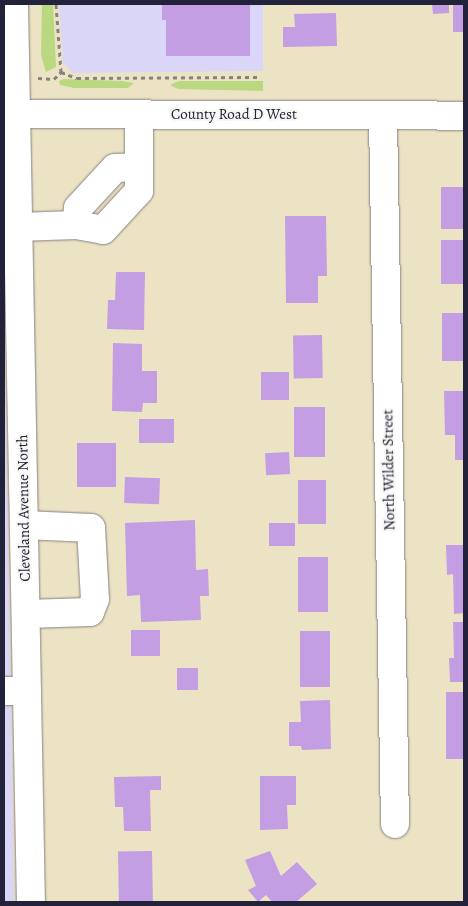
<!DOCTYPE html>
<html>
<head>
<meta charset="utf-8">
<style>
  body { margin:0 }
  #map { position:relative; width:468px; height:906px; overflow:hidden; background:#ece3c5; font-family:Alegreya,serif }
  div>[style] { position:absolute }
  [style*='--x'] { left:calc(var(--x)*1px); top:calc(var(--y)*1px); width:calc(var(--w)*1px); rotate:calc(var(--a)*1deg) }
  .built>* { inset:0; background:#dad6f7 }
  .green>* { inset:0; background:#b9d87f }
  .building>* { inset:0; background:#c39ee3; transform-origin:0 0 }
  .path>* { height:3px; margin-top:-1.5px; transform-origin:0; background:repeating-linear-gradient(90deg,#878280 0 4px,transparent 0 8px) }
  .roads { filter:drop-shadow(0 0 1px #878280) drop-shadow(0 0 1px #878280) }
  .minor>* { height:28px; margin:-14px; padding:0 14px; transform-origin:14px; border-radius:14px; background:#fff }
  span { translate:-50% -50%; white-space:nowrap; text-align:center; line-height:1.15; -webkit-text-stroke:4px #f6f6f2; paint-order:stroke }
  .street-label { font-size:15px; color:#22223b }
  .frame { position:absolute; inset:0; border:5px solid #22223b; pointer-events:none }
</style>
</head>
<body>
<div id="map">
  <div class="built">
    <div style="clip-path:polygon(59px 4px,263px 4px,263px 71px,72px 73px,63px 63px)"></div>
    <div style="clip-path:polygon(4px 316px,14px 902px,4px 902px)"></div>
  </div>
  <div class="green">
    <div style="clip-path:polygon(42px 4px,53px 4px,56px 67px,46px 72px,41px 55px)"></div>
    <div style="clip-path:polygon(64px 79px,122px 81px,134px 83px,128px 88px,74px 88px,60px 85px,59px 81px)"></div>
    <div style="clip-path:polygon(179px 81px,263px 81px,263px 91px,178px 89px,170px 85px)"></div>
  </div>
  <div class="building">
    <div style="clip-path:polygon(162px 4px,250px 4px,250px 56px,166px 56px,166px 20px,162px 20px)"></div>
    <div style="clip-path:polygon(432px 4px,449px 4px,449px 13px,433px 14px)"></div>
    <div style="left:453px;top:4px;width:11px;height:28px"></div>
    <div style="clip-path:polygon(336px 13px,337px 46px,283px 47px,283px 27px,295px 27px,294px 14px)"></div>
    <div style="left:464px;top:187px;width:42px;height:23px;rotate:90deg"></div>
    <div style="clip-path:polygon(285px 216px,326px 216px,327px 276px,318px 276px,318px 303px,286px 303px)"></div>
    <div style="left:441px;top:240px;width:23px;height:44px"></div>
    <div style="clip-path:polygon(116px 272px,145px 272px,144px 330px,107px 329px,108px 300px,115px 300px)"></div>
    <div style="left:464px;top:313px;width:48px;height:22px;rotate:90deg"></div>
    <div style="left:322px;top:335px;width:43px;height:29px;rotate:89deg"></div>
    <div style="clip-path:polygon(113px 343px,142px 344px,142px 371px,157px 371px,157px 403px,143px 403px,142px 412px,112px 411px)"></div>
    <div style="left:289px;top:372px;width:28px;height:28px;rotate:90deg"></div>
    <div style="clip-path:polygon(444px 391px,464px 391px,464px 460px,455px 460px,455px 435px,445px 435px)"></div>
    <div style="left:294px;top:407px;width:31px;height:50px"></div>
    <div style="left:139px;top:419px;width:35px;height:24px"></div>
    <div style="left:77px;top:443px;width:39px;height:44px"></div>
    <div style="left:289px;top:452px;width:22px;height:24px;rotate:87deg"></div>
    <div style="left:125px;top:477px;width:35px;height:26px;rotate:2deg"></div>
    <div style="left:298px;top:480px;width:28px;height:44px"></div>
    <div style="clip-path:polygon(195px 520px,196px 570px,208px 569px,209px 596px,200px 596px,201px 620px,141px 622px,140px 595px,127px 596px,125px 523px)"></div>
    <div style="left:269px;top:523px;width:26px;height:23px"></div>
    <div style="clip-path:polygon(446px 545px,464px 545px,464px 613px,454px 614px,453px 574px,447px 575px)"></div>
    <div style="left:298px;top:557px;width:30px;height:55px"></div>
    <div style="clip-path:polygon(453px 622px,464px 622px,464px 682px,450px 682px,449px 658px,454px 658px)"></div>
    <div style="left:131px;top:630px;width:29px;height:26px"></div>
    <div style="left:300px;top:631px;width:30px;height:56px"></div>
    <div style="left:177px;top:668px;width:21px;height:22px"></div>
    <div style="left:464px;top:692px;width:67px;height:18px;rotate:90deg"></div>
    <div style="clip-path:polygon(330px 700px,331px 749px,302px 750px,301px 746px,289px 746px,289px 722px,301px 722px,300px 701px)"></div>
    <div style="clip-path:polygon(161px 776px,161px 790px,150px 790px,151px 831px,124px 831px,123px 807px,115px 807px,114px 777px)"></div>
    <div style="clip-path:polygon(260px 776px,296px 776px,296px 805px,287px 805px,288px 829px,260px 830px)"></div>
    <div style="left:152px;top:851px;width:51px;height:34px;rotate:89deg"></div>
    <div style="clip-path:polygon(270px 851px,281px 876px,297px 862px,317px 884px,296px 902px,272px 902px,266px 895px,258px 902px,248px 890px,256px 886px,245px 860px)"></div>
  </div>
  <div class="path">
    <div style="--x:61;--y:72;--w:17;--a:21"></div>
    <div style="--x:77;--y:78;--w:183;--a:-0.3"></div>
    <div style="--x:38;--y:78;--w:16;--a:4"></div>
    <div style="--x:54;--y:79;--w:10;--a:-45"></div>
    <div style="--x:61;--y:72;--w:68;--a:-94.2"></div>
  </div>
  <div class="roads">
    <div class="minor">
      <div style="--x:14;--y:4;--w:898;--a:88.92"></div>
      <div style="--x:4;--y:114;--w:460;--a:0.2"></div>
      <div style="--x:383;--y:116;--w:708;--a:89.03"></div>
      <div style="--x:76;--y:225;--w:27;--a:10"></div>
      <div style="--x:103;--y:230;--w:53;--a:-47.3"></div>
      <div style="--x:139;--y:191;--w:24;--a:-90"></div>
      <div style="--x:18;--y:227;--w:58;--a:-2"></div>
      <div style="--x:76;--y:225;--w:17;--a:-83"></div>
      <div style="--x:78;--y:208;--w:54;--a:-47.2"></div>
      <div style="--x:115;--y:168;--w:24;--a:-2"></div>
      <div style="--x:139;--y:167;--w:53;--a:-90"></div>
      <div style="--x:24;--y:525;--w:67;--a:2.6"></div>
      <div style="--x:91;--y:528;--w:71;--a:86.8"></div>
      <div style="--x:95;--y:599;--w:14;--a:111"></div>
      <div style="--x:90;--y:612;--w:64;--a:178.2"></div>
      <div style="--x:4;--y:691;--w:23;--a:0"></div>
    </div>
  </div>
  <div class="street-label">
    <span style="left:234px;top:115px">County Road D West</span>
    <span style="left:389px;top:470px;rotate:-91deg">North Wilder Street</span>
    <span style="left:24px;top:508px;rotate:-91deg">Cleveland Avenue North</span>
  </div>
  <div class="frame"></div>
</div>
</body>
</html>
